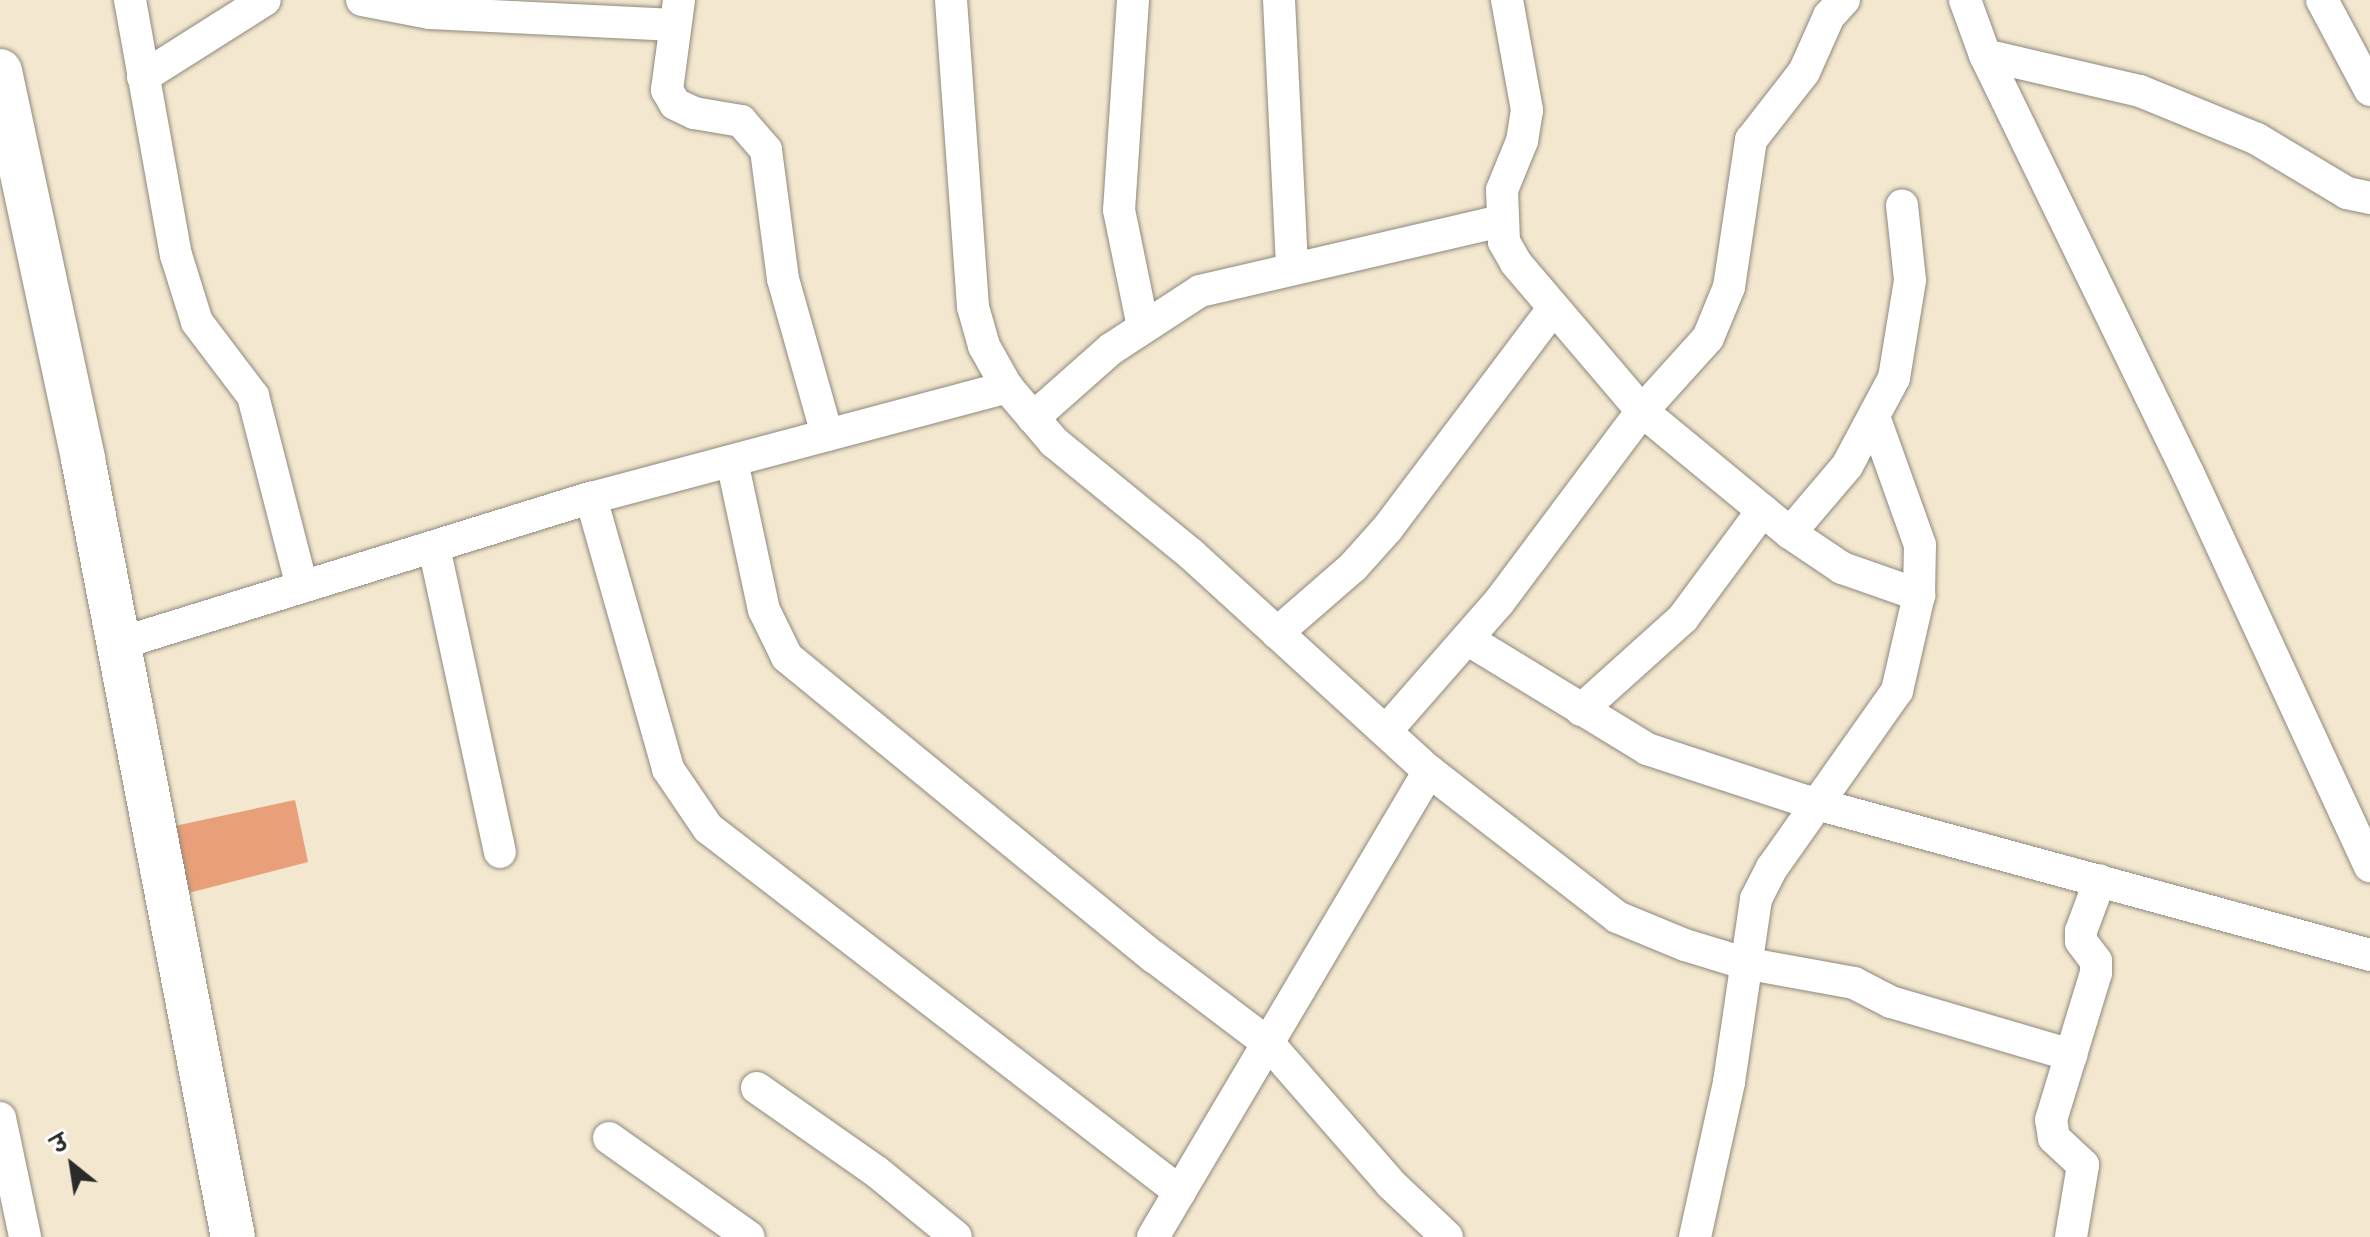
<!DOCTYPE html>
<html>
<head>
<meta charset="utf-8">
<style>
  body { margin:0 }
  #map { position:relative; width:2370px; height:1237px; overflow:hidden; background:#f3e7cf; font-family:"Comic Neue","Playpen Sans Deva",sans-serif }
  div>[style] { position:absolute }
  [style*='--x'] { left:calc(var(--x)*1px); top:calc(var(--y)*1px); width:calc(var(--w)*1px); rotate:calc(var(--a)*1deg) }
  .building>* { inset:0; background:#e89f7a }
  .roads { filter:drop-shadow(0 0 2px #8f897d) drop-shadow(0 0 2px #8f897d) }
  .street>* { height:32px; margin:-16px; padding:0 16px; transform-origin:16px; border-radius:16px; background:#fff }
  .secondary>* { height:44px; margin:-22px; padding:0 22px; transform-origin:22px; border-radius:22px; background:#fff }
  span { translate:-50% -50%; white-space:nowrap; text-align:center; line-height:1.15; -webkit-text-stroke:7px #fff; paint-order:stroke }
  .north { position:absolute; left:32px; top:1125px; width:80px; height:80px; -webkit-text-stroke:6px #fff; paint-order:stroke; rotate:330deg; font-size:22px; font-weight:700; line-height:32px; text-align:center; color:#2b2b2b }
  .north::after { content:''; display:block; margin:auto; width:28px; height:36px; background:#2b2b2b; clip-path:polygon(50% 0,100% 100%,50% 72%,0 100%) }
</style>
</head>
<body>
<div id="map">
  <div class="building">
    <div style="clip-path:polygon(295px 800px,308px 862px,177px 896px,170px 827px)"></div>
  </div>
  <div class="roads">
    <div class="street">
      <div style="--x:130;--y:0;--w:259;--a:79.8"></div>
      <div style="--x:176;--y:255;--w:70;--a:72.6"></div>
      <div style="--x:197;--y:322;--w:93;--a:52.9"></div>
      <div style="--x:253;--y:396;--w:197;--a:75.6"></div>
      <div style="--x:362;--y:0;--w:69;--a:10.8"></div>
      <div style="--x:430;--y:13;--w:245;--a:2.8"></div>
      <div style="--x:679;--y:0;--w:91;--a:97.6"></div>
      <div style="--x:667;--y:90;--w:16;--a:60"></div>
      <div style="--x:675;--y:104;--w:21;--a:25"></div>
      <div style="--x:694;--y:113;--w:48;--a:9.7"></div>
      <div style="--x:741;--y:121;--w:38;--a:49"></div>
      <div style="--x:766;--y:150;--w:130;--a:82.5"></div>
      <div style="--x:783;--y:279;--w:162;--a:74.2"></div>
      <div style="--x:951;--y:0;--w:308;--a:85.9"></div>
      <div style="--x:973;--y:307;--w:41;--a:74.2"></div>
      <div style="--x:984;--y:346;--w:47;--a:60.7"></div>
      <div style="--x:1007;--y:387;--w:72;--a:49.5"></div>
      <div style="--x:1054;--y:442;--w:177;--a:39.3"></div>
      <div style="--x:1191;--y:554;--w:322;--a:42.4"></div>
      <div style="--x:1429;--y:771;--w:238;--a:37.8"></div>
      <div style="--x:1617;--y:917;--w:74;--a:22.4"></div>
      <div style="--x:1685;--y:945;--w:62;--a:17"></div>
      <div style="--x:1744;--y:963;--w:112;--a:10.3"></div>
      <div style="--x:1854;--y:983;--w:42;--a:27.2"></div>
      <div style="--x:1891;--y:1002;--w:188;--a:16.4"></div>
      <div style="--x:1133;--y:0;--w:210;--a:93.8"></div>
      <div style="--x:1119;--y:210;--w:119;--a:78.4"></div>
      <div style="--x:1279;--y:0;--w:269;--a:87.2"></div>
      <div style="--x:1507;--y:0;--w:112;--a:79.7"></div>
      <div style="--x:1527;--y:110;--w:31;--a:99"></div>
      <div style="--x:1522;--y:141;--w:53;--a:112.2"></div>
      <div style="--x:1502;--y:190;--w:52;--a:87.8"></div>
      <div style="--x:1504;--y:242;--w:24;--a:60"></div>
      <div style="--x:1516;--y:263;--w:194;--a:49.6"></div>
      <div style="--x:1642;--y:411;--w:192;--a:39.5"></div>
      <div style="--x:1790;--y:533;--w:63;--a:33.9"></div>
      <div style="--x:1842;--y:568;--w:82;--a:19.3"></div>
      <div style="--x:1965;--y:0;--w:59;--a:70"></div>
      <div style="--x:1985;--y:55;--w:467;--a:64.1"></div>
      <div style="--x:2189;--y:475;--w:431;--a:65.2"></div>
      <div style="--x:2322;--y:0;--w:102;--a:61.9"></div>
      <div style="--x:1985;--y:55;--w:159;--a:13.1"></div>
      <div style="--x:2140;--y:91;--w:126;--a:22.3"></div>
      <div style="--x:2257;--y:139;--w:105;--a:31"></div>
      <div style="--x:2347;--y:193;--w:24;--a:12"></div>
      <div style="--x:143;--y:77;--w:144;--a:-32.3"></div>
      <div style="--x:1033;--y:418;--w:104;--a:-41.5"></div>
      <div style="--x:1111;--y:349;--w:106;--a:-33.1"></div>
      <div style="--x:1200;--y:291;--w:308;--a:-13.1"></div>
      <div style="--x:732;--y:461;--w:152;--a:77.9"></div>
      <div style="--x:764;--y:610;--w:52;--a:63.9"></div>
      <div style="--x:787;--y:657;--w:474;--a:39.3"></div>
      <div style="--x:1154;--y:957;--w:144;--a:37.1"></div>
      <div style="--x:1269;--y:1044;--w:186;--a:48.9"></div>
      <div style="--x:1391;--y:1184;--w:77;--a:43.4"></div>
      <div style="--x:591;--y:498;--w:282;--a:74.1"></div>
      <div style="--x:668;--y:769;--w:71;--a:55.9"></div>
      <div style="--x:708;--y:828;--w:596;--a:37.64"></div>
      <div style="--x:1790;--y:533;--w:88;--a:-49.6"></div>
      <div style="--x:1847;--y:466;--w:100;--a:-61.9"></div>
      <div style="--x:1894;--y:378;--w:99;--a:-80.7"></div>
      <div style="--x:1910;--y:280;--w:75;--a:-96.1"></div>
      <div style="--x:434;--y:547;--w:312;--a:77.8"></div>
      <div style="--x:1277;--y:633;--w:101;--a:-41"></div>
      <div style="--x:1353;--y:567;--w:51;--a:-48.2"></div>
      <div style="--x:1387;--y:529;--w:276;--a:-53"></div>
      <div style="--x:1467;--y:639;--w:211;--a:31.4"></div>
      <div style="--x:1647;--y:749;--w:163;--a:18.2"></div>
      <div style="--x:1802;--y:800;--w:589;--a:15.26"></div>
      <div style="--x:118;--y:644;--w:495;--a:-17.2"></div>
      <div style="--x:591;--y:498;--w:431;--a:-14.9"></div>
      <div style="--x:1581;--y:710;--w:137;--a:-42"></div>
      <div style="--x:1683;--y:618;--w:134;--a:-53.5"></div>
      <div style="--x:1386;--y:731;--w:171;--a:-48.8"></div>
      <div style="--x:1499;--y:602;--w:239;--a:-53.2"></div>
      <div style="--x:1642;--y:411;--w:98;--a:-47.9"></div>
      <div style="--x:1708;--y:338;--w:55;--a:-67.6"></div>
      <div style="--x:1729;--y:287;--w:149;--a:-81.5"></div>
      <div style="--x:1751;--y:140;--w:86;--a:-52.1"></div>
      <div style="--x:1804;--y:72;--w:61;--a:-65.9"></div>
      <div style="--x:1829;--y:16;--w:22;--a:-47"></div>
      <div style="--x:757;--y:1088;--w:146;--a:35"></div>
      <div style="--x:877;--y:1172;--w:102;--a:39.4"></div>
      <div style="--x:0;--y:1118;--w:122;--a:78.1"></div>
      <div style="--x:609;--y:1138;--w:171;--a:35.3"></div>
      <div style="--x:1153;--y:1237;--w:542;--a:-59.36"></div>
      <div style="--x:1695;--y:1237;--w:159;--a:-77.6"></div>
      <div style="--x:1729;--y:1082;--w:185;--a:-81.6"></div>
      <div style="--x:1756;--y:899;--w:35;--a:-63"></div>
      <div style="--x:1772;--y:868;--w:217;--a:-54.8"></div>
      <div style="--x:1897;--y:691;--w:98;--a:-77.1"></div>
      <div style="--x:1919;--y:595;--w:50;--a:-88.9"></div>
      <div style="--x:1920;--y:545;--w:134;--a:-109.7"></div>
      <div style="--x:2071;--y:1237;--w:73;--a:-80.5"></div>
      <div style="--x:2083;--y:1165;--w:40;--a:-137"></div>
      <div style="--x:2054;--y:1138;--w:18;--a:-99"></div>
      <div style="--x:2051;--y:1120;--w:154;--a:-73"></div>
      <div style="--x:2096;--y:973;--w:12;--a:-90"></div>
      <div style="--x:2096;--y:961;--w:25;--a:-127"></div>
      <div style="--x:2081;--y:941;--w:10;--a:-90"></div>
      <div style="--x:2081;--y:931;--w:54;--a:-69.6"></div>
    </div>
    <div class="secondary">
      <div style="--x:0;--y:71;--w:397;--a:77.9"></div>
      <div style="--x:83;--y:459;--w:792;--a:79.09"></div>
    </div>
  </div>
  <div class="north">उ</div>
</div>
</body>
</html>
